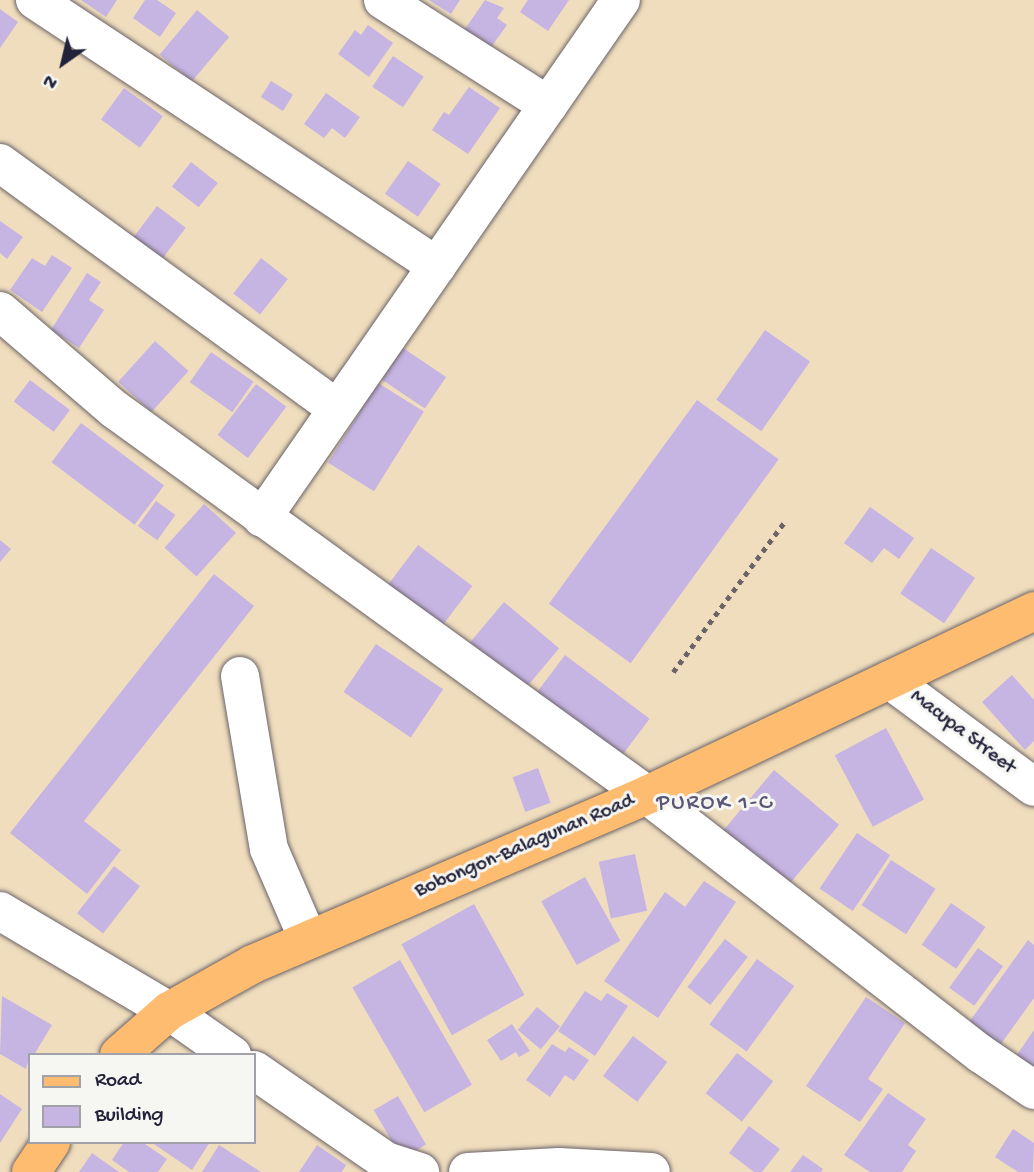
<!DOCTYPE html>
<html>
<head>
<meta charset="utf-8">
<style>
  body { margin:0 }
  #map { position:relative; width:1034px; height:1172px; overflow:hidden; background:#f0ddbd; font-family:"Gochi Hand",sans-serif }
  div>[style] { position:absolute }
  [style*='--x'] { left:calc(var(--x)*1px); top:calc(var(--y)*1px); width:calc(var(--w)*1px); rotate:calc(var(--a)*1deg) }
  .building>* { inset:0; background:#c6b4e3; transform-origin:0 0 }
  .path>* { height:4.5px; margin-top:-2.25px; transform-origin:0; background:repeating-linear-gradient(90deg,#6a6368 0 5px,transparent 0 10px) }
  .roads { filter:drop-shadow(0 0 2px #6a6368) drop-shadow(0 0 2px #6a6368) }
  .minor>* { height:38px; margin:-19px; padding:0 19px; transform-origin:19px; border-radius:19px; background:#fff }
  .major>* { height:38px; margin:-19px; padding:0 19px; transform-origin:19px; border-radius:19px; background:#febc70 }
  span { translate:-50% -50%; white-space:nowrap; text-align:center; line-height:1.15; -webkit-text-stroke:6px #f6f6f2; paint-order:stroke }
  .street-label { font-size:21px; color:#22223b }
  .neighbourhood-label { font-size:23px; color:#5b5576; letter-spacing:2px }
  .legend { position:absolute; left:28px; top:1053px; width:228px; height:91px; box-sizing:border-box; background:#f6f6f2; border:2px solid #a1a1a9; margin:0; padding:9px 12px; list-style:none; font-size:21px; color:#22223b }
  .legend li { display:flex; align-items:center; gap:14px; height:35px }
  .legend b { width:35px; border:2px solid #a1a1a9 }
  .north { position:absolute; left:28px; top:28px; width:70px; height:70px; -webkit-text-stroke:5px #f6f6f2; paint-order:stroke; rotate:214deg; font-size:19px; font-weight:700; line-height:28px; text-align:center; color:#22223b }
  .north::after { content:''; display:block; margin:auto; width:24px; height:32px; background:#22223b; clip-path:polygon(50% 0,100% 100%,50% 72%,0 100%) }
</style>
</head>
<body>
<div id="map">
  <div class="building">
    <div style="clip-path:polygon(81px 0,117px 0,106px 17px)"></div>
    <div style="clip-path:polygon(145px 0,157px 0,176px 13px,160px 37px,133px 18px)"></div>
    <div style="clip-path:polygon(429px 0,460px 0,451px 14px)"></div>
    <div style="clip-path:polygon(485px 0,504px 8px,497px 18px,507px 25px,489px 50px,463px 32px)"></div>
    <div style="clip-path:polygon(528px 0,569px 0,548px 31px,520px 12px)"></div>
    <div style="clip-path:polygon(0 9px,18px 22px,0 48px)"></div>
    <div style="left:197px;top:10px;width:42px;height:58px;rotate:40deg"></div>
    <div style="clip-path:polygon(368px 25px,393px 43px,369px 77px,338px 54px,355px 30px,361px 35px)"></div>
    <div style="left:393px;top:56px;width:37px;height:37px;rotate:34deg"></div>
    <div style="left:271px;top:81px;width:26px;height:19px;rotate:32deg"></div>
    <div style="clip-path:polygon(469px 87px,500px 108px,468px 154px,432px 130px,444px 112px,449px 115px)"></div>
    <div style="left:124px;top:88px;width:48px;height:39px;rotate:36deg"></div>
    <div style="clip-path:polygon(326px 93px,360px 117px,345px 138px,332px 128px,324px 138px,304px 124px)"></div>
    <div style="left:408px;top:161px;width:40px;height:40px;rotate:35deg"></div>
    <div style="left:191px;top:162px;width:34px;height:31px;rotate:38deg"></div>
    <div style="left:157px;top:206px;width:36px;height:41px;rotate:37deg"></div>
    <div style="clip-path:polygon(0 221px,23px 237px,7px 259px,0 253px)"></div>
    <div style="clip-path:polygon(52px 255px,72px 268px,42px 312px,10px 290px,32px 258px,45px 266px)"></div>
    <div style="left:261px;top:258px;width:34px;height:45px;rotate:38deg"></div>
    <div style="clip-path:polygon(87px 273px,101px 282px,89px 300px,104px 310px,79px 348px,51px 330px)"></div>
    <div style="left:765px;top:330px;width:55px;height:85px;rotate:35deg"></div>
    <div style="left:155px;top:341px;width:45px;height:55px;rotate:42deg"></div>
    <div style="left:403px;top:348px;width:52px;height:38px;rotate:34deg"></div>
    <div style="left:211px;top:352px;width:52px;height:37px;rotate:35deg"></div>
    <div style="left:30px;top:380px;width:50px;height:27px;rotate:37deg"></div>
    <div style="left:378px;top:383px;width:54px;height:94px;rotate:32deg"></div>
    <div style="left:256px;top:384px;width:38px;height:64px;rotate:37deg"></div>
    <div style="left:697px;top:400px;width:101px;height:252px;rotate:36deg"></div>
    <div style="left:81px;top:423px;width:104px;height:49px;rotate:37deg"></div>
    <div style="left:156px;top:501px;width:24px;height:31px;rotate:36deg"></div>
    <div style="left:204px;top:504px;width:43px;height:59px;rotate:42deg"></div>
    <div style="clip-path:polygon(870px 507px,914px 538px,899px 559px,884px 548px,872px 563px,844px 543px)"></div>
    <div style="clip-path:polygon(0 540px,11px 549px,0 562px)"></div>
    <div style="left:418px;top:545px;width:68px;height:52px;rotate:37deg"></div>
    <div style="left:931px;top:548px;width:53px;height:55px;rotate:34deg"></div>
    <div style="clip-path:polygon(214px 574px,254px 606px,84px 821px,121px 850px,87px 894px,10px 833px)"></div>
    <div style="left:504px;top:602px;width:72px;height:53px;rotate:40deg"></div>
    <div style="left:376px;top:644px;width:81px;height:58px;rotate:34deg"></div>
    <div style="left:565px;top:655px;width:106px;height:51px;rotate:37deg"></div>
    <div style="clip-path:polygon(1012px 675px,1034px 700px,1034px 741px,1025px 750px,982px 702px)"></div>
    <div style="left:886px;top:728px;width:81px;height:58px;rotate:62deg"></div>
    <div style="left:538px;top:768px;width:37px;height:27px;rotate:70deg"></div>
    <div style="left:774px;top:770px;width:85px;height:78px;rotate:40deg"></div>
    <div style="left:857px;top:833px;width:40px;height:67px;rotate:34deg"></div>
    <div style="left:635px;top:854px;width:58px;height:37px;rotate:78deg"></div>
    <div style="left:891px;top:860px;width:53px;height:54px;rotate:33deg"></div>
    <div style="left:114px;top:866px;width:33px;height:60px;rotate:38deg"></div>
    <div style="left:585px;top:877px;width:73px;height:50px;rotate:61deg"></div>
    <div style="clip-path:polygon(704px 881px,736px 902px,658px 1018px,604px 981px,665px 892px,685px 907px)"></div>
    <div style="left:951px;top:903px;width:42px;height:51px;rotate:35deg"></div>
    <div style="left:474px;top:904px;width:104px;height:83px;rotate:61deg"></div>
    <div style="left:725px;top:939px;width:29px;height:61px;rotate:38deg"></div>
    <div style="clip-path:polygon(1028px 940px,1034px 945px,1034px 998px,998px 1048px,967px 1025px)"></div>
    <div style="left:978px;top:948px;width:31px;height:49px;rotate:36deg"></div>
    <div style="left:757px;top:959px;width:46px;height:81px;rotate:36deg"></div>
    <div style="left:400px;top:960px;width:144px;height:55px;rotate:60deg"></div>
    <div style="clip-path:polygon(585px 991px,601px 1001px,607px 993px,628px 1006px,595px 1056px,558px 1031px)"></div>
    <div style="clip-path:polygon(2px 996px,52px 1025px,34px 1055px,30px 1055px,26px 1069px,0 1054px)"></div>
    <div style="clip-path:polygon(866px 997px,905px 1023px,868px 1079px,883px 1089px,860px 1122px,806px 1086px)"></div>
    <div style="left:537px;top:1007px;width:30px;height:30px;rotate:40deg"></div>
    <div style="clip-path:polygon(512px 1024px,530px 1051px,519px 1057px,516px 1052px,501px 1061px,487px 1040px)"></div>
    <div style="clip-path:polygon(1034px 1030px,1034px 1068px,1016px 1056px)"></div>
    <div style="left:633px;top:1036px;width:43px;height:50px;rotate:37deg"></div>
    <div style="clip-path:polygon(552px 1044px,565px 1052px,569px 1047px,589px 1060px,574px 1081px,565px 1075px,550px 1097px,526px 1080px)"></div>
    <div style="left:737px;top:1053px;width:46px;height:51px;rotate:38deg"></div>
    <div style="clip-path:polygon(888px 1093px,926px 1119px,908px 1145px,916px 1151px,902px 1172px,870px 1172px,844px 1155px)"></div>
    <div style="clip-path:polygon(0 1094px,22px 1109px,0 1143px)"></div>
    <div style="left:398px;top:1096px;width:56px;height:28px;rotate:60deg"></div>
    <div style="clip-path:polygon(749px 1126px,780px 1149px,762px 1172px,754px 1172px,729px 1153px)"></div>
    <div style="clip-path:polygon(1013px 1129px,1034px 1143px,1033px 1172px,1018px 1172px,995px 1157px)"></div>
    <div style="clip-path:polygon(124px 1142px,142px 1142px,167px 1159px,158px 1172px,129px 1172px,112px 1160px)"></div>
    <div style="clip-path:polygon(151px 1142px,210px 1142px,192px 1170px)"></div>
    <div style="clip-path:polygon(219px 1145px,261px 1172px,202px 1172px)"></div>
    <div style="clip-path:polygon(317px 1145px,346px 1165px,342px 1172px,299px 1172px)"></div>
    <div style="clip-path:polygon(92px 1153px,119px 1172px,79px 1172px)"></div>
    <div style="clip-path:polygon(803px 1155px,823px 1169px,821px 1172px,790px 1172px)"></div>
  </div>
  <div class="path">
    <div style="--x:673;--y:672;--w:189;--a:-53.4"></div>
  </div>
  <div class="roads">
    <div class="minor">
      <div style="--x:35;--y:0;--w:482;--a:33.5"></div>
      <div style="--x:383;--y:0;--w:196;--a:32.5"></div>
      <div style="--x:0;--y:163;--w:417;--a:36.1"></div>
      <div style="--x:0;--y:311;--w:150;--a:40.7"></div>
      <div style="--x:114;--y:409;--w:658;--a:35.91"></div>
      <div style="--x:647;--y:795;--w:423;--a:37.8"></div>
      <div style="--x:981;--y:1054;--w:64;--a:34.2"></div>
      <div style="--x:262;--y:518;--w:630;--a:-55.28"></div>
      <div style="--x:240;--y:676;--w:175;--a:80.5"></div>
      <div style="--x:269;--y:849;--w:98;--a:66.6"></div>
      <div style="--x:890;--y:680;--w:179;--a:36.6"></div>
      <div style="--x:0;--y:911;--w:196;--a:30.6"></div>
      <div style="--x:169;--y:1011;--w:77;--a:34.9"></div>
      <div style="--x:254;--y:1070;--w:160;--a:34.6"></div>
      <div style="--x:386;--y:1161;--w:36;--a:18"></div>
      <div style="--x:468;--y:1172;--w:91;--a:-3.1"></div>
      <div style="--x:559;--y:1167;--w:92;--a:3.1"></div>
    </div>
    <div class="major">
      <div style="--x:119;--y:1055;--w:67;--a:-41.3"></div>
      <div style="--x:169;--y:1011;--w:96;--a:-29.2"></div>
      <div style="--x:253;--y:964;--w:429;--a:-23.2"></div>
      <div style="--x:647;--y:795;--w:429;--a:-25.4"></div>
      <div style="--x:31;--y:1172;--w:36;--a:-56"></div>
    </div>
  </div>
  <div class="street-label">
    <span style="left:962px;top:733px;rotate:37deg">Macupa Street</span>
    <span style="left:525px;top:847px;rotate:-23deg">Bobongon-Balagunan Road</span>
  </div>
  <div class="neighbourhood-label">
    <span style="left:715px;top:804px">PUROK 1-C</span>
  </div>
  <ul class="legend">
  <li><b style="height:9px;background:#febc70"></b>Road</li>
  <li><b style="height:19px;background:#c6b4e3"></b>Building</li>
  </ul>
  <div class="north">N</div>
</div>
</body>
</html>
